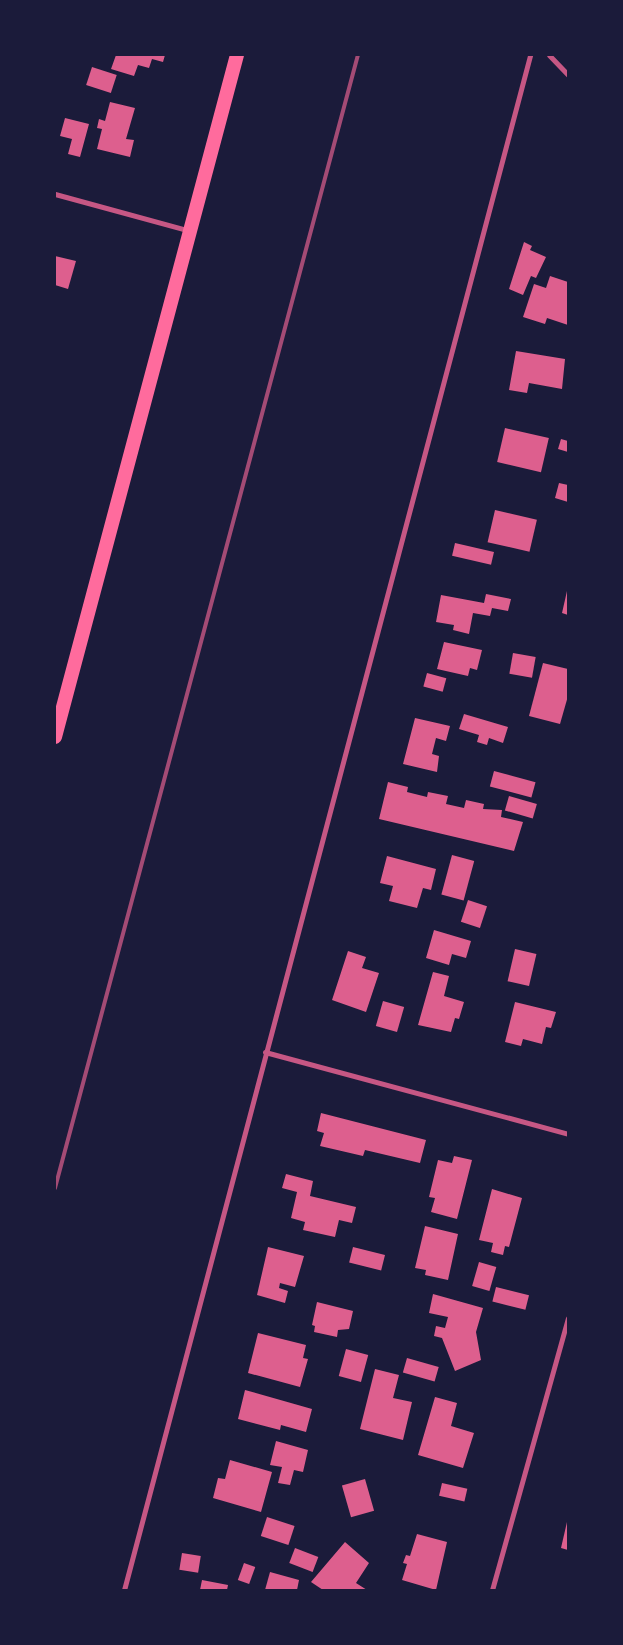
<!DOCTYPE html>
<html>
<head>
<meta charset="utf-8">
<style>
  body { margin:0 }
  #map { position:relative; width:623px; height:1645px; overflow:hidden; background:#1b1b3a; font-family:"Fira Sans Condensed",sans-serif }
  div>[style] { position:absolute }
  [style*='--x'] { left:calc(var(--x)*1px); top:calc(var(--y)*1px); width:calc(var(--w)*1px); rotate:calc(var(--a)*1deg) }
  .building>* { inset:0; background:#dd5f8e; transform-origin:0 0 }
  .minor>* { height:5px; margin:-2.5px; padding:0 2.5px; transform-origin:2.5px; border-radius:2.5px; background:#c65784 }
  .trunk>* { height:14px; margin:-7px; padding:0 7px; transform-origin:7px; border-radius:7px; background:#ff6b9d }
  .rail>* { height:4px; margin:-2px; padding:0 2px; transform-origin:2px; border-radius:2px; background:#a44b75 }
  span { translate:-50% -50%; white-space:nowrap; text-align:center; line-height:1.15; -webkit-text-stroke:5px #1b1b3a; paint-order:stroke }
  .frame { position:absolute; inset:0; border:56px solid #1b1b3a; pointer-events:none }
</style>
</head>
<body>
<div id="map">
  <div class="building">
    <div style="clip-path:polygon(116px 55px,165px 55px,163px 62px,152px 59px,149px 68px,138px 65px,134px 76px,111px 69px)"></div>
    <div style="left:92px;top:67px;width:26px;height:19px;rotate:18deg"></div>
    <div style="clip-path:polygon(110px 102px,135px 108px,126px 139px,134px 140px,130px 157px,97px 149px,102px 129px,97px 128px,99px 119px,105px 121px)"></div>
    <div style="clip-path:polygon(65px 118px,89px 124px,80px 157px,68px 154px,72px 139px,60px 136px)"></div>
    <div style="clip-path:polygon(524px 242px,532px 246px,530px 250px,546px 257px,536px 278px,531px 276px,523px 295px,509px 289px)"></div>
    <div style="clip-path:polygon(55px 256px,76px 261px,68px 289px,55px 285px)"></div>
    <div style="clip-path:polygon(550px 276px,568px 282px,568px 325px,547px 318px,545px 324px,523px 317px,534px 284px,546px 288px)"></div>
    <div style="clip-path:polygon(516px 351px,565px 359px,562px 389px,529px 383px,527px 393px,509px 390px)"></div>
    <div style="left:505px;top:428px;width:45px;height:35px;rotate:13deg"></div>
    <div style="clip-path:polygon(561px 439px,568px 441px,568px 452px,558px 449px)"></div>
    <div style="clip-path:polygon(559px 483px,568px 485px,568px 502px,555px 498px)"></div>
    <div style="left:495px;top:510px;width:43px;height:33px;rotate:13deg"></div>
    <div style="left:455px;top:543px;width:40px;height:13px;rotate:13deg"></div>
    <div style="clip-path:polygon(567px 591px,568px 591px,568px 615px,562px 613px)"></div>
    <div style="clip-path:polygon(486px 594px,511px 599px,508px 611px,492px 608px,490px 616px,473px 613px,469px 634px,453px 630px,454px 625px,436px 622px,441px 595px,484px 603px)"></div>
    <div style="clip-path:polygon(444px 642px,482px 650px,477px 670px,470px 668px,468px 676px,437px 669px)"></div>
    <div style="left:513px;top:653px;width:23px;height:21px;rotate:10deg"></div>
    <div style="clip-path:polygon(543px 663px,568px 669px,568px 696px,560px 724px,529px 716px)"></div>
    <div style="left:427px;top:673px;width:20px;height:14px;rotate:15deg"></div>
    <div style="clip-path:polygon(464px 714px,508px 727px,503px 743px,489px 738px,487px 745px,477px 742px,479px 735px,459px 729px)"></div>
    <div style="clip-path:polygon(415px 718px,450px 726px,446px 741px,436px 738px,432px 754px,439px 756px,437px 772px,403px 764px)"></div>
    <div style="left:494px;top:771px;width:43px;height:16px;rotate:15deg"></div>
    <div style="clip-path:polygon(388px 782px,408px 787px,407px 792px,427px 797px,428px 792px,448px 796px,446px 804px,464px 808px,466px 800px,484px 804px,483px 809px,502px 810px,501px 817px,523px 822px,514px 851px,379px 819px)"></div>
    <div style="left:509px;top:796px;width:29px;height:15px;rotate:16deg"></div>
    <div style="left:452px;top:855px;width:23px;height:41px;rotate:15deg"></div>
    <div style="clip-path:polygon(387px 856px,436px 869px,431px 890px,423px 888px,417px 908px,389px 901px,393px 886px,380px 883px)"></div>
    <div style="left:468px;top:900px;width:20px;height:23px;rotate:18deg"></div>
    <div style="clip-path:polygon(434px 930px,471px 941px,466px 958px,452px 954px,449px 965px,426px 958px)"></div>
    <div style="left:515px;top:949px;width:22px;height:33px;rotate:13deg"></div>
    <div style="clip-path:polygon(348px 951px,366px 957px,362px 968px,379px 973px,366px 1012px,332px 1000px)"></div>
    <div style="clip-path:polygon(433px 972px,449px 976px,444px 996px,464px 1002px,459px 1019px,455px 1018px,451px 1032px,418px 1025px)"></div>
    <div style="left:383px;top:1001px;width:22px;height:26px;rotate:16deg"></div>
    <div style="clip-path:polygon(515px 1002px,556px 1012px,551px 1028px,546px 1027px,542px 1044px,523px 1039px,521px 1046px,505px 1042px)"></div>
    <div style="clip-path:polygon(321px 1113px,426px 1140px,420px 1163px,365px 1150px,363px 1156px,320px 1146px,324px 1133px,317px 1131px)"></div>
    <div style="clip-path:polygon(454px 1156px,472px 1160px,457px 1219px,431px 1212px,435px 1198px,429px 1197px,438px 1160px,452px 1163px)"></div>
    <div style="clip-path:polygon(286px 1174px,313px 1181px,310px 1196px,356px 1207px,352px 1223px,339px 1220px,335px 1237px,303px 1230px,305px 1222px,291px 1218px,297px 1192px,282px 1188px)"></div>
    <div style="clip-path:polygon(492px 1189px,522px 1198px,509px 1247px,505px 1246px,503px 1255px,491px 1252px,493px 1243px,479px 1240px)"></div>
    <div style="clip-path:polygon(425px 1226px,458px 1234px,448px 1280px,425px 1275px,426px 1270px,415px 1268px)"></div>
    <div style="clip-path:polygon(268px 1247px,304px 1256px,295px 1287px,280px 1283px,279px 1288px,288px 1291px,285px 1303px,257px 1295px)"></div>
    <div style="left:353px;top:1247px;width:33px;height:16px;rotate:14deg"></div>
    <div style="left:479px;top:1262px;width:18px;height:25px;rotate:16deg"></div>
    <div style="left:496px;top:1287px;width:34px;height:15px;rotate:14deg"></div>
    <div style="clip-path:polygon(433px 1294px,483px 1308px,476px 1332px,481px 1360px,455px 1371px,442px 1338px,434px 1336px,436px 1326px,445px 1328px,448px 1317px,429px 1313px)"></div>
    <div style="clip-path:polygon(317px 1302px,353px 1311px,349px 1329px,338px 1330px,337px 1337px,314px 1332px,315px 1326px,312px 1325px)"></div>
    <div style="clip-path:polygon(258px 1333px,306px 1345px,303px 1358px,308px 1359px,300px 1387px,248px 1373px)"></div>
    <div style="left:346px;top:1349px;width:23px;height:28px;rotate:15deg"></div>
    <div style="left:407px;top:1358px;width:33px;height:15px;rotate:16deg"></div>
    <div style="clip-path:polygon(375px 1369px,399px 1375px,393px 1398px,412px 1402px,403px 1440px,360px 1429px)"></div>
    <div style="clip-path:polygon(245px 1390px,312px 1409px,306px 1432px,281px 1425px,280px 1430px,238px 1419px)"></div>
    <div style="clip-path:polygon(435px 1397px,457px 1403px,451px 1426px,474px 1433px,463px 1468px,418px 1455px)"></div>
    <div style="clip-path:polygon(276px 1441px,308px 1450px,303px 1472px,294px 1470px,290px 1485px,278px 1483px,282px 1467px,270px 1465px)"></div>
    <div style="clip-path:polygon(230px 1460px,272px 1472px,261px 1512px,213px 1498px,218px 1478px,225px 1479px)"></div>
    <div style="left:365px;top:1479px;width:33px;height:24px;rotate:74deg"></div>
    <div style="left:442px;top:1483px;width:26px;height:13px;rotate:13deg"></div>
    <div style="left:267px;top:1517px;width:29px;height:20px;rotate:18deg"></div>
    <div style="clip-path:polygon(567px 1522px,568px 1523px,568px 1550px,561px 1548px)"></div>
    <div style="clip-path:polygon(417px 1534px,447px 1542px,436px 1590px,402px 1580px,407px 1564px,403px 1563px,406px 1555px,410px 1556px)"></div>
    <div style="clip-path:polygon(345px 1542px,369px 1563px,356px 1583px,367px 1590px,323px 1590px,311px 1582px)"></div>
    <div style="left:295px;top:1548px;width:25px;height:16px;rotate:21deg"></div>
    <div style="left:182px;top:1553px;width:19px;height:17px;rotate:9deg"></div>
    <div style="left:244px;top:1563px;width:12px;height:18px;rotate:20deg"></div>
    <div style="clip-path:polygon(270px 1572px,299px 1580px,297px 1590px,265px 1590px)"></div>
    <div style="clip-path:polygon(202px 1580px,228px 1585px,227px 1590px,200px 1590px)"></div>
  </div>
  <div class="minor">
    <div style="--x:549;--y:55;--w:28;--a:46"></div>
    <div style="--x:55;--y:194;--w:140;--a:15.3"></div>
    <div style="--x:265;--y:1052;--w:314;--a:15.1"></div>
    <div style="--x:124;--y:1590;--w:1588;--a:-75.18"></div>
    <div style="--x:492;--y:1590;--w:282;--a:-74.4"></div>
  </div>
  <div class="trunk">
    <div style="--x:55;--y:737;--w:706;--a:-75.06"></div>
  </div>
  <div class="rail">
    <div style="--x:55;--y:1188;--w:1173;--a:-75.03"></div>
  </div>
  <div class="frame"></div>
</div>
</body>
</html>
